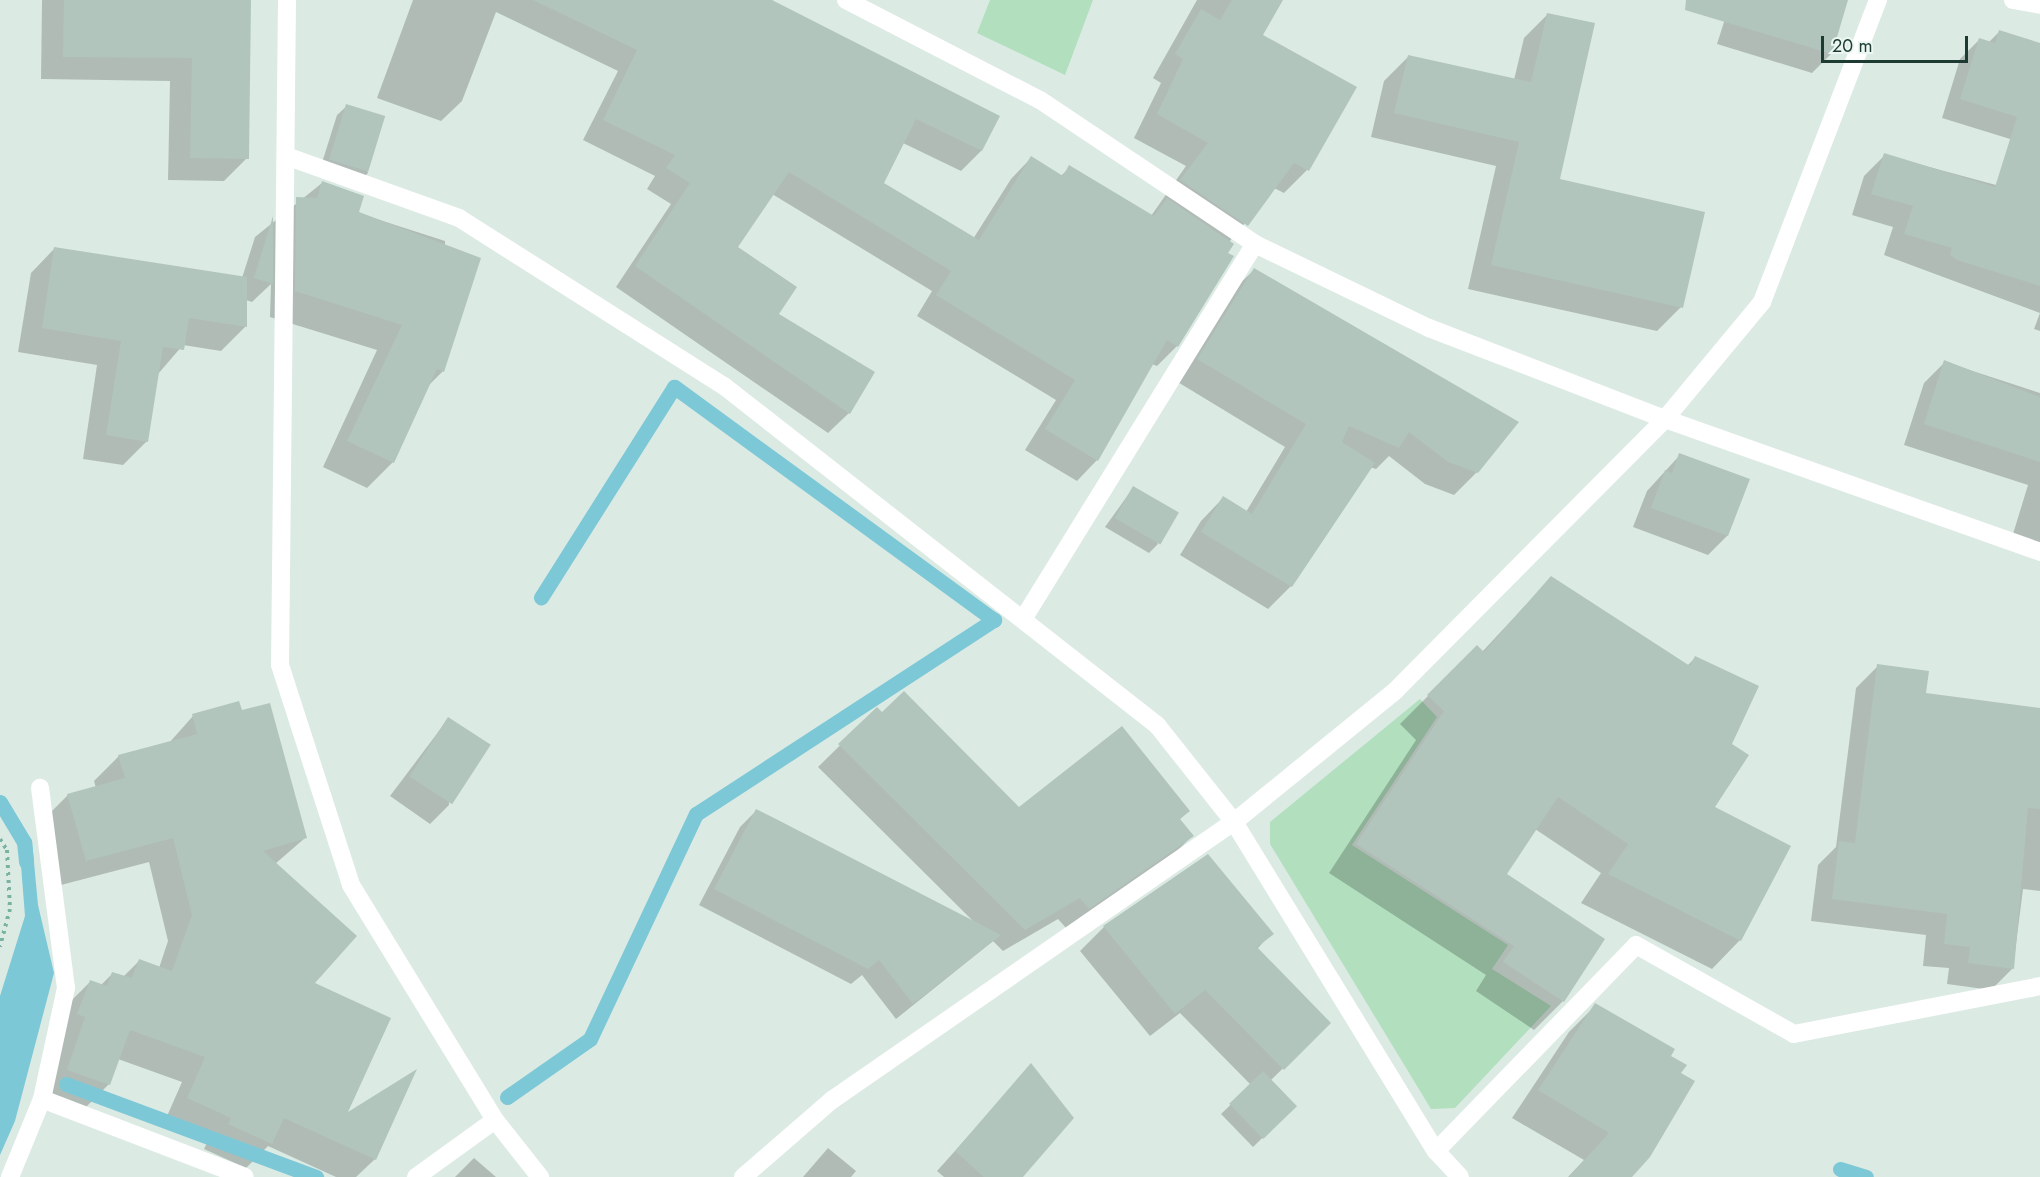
<!DOCTYPE html>
<html>
<head>
<meta charset="utf-8">
<style>
  body { margin:0 }
  #map { position:relative; width:2040px; height:1177px; overflow:hidden; background:#dceae4; font-family:Jost,sans-serif }
  div>[style] { position:absolute }
  [style*='--x'] { left:calc(var(--x)*1px); top:calc(var(--y)*1px); width:calc(var(--w)*1px); rotate:calc(var(--a)*1deg) }
  .green>* { inset:0; background:#b2dfbe }
  .water>* { inset:0; background:#7dc8d7 }
  .shadow>* { inset:0; background:#0003 }
  .stream>* { height:15px; margin:-7.5px; padding:0 7.5px; transform-origin:7.5px; border-radius:7.5px; background:#7dc8d7 }
  .building>* { inset:0; background:#b1c5bd; transform-origin:0 0 }
  .path>* { height:4px; margin-top:-2px; transform-origin:0; background:repeating-linear-gradient(90deg,#79b2a1 0 3px,transparent 0 7.5px) }
  .minor>* { height:18px; margin:-9px; padding:0 9px; transform-origin:9px; border-radius:9px; background:#fff }
  span { translate:-50% -50%; white-space:nowrap; text-align:center; line-height:1.15; -webkit-text-stroke:4.5px #edf7f2; paint-order:stroke }
  .scale { position:absolute; left:1821px; top:36px; width:147px; height:27px; box-sizing:border-box; border:3px solid #1d3b33; border-top:0; padding-left:8px; font-size:18px; line-height:21px; white-space:nowrap; color:#1d3b33; -webkit-text-stroke:4px #edf7f2; paint-order:stroke }
</style>
</head>
<body>
<div id="map">
  <div class="green">
    <div style="clip-path:polygon(990px 0,1093px 0,1065px 75px,977px 33px)"></div>
    <div style="clip-path:polygon(1420px 699px,1437px 717px,1352px 845px,1508px 945px,1492px 969px,1551px 1006px,1455px 1108px,1431px 1109px,1270px 844px,1270px 822px)"></div>
  </div>
  <div class="water">
    <div style="clip-path:polygon(32px 841px,38px 905px,54px 973px,15px 1121px,0 1155px,0 996px,25px 916px,20px 853px,24px 842px)"></div>
  </div>
  <div class="shadow">
    <div style="clip-path:polygon(42px 0,250px 0,247px 158px,224px 181px,168px 180px,170px 81px,41px 79px)"></div>
    <div style="clip-path:polygon(413px 0,770px 0,998px 116px,981px 151px,961px 171px,903px 143px,882px 184px,973px 239px,1011px 179px,1031px 158px,1061px 176px,1070px 167px,1151px 216px,1186px 166px,1134px 138px,1161px 83px,1153px 78px,1197px 0,1281px 0,1260px 35px,1307px 170px,1284px 193px,1274px 188px,1229px 242px,1177px 346px,1157px 366px,1152px 364px,1097px 460px,1077px 481px,1025px 450px,1056px 400px,917px 316px,932px 291px,772px 194px,736px 247px,777px 314px,873px 372px,849px 413px,828px 433px,616px 287px,671px 204px,647px 189px,655px 176px,583px 140px,618px 71px,496px 12px,462px 101px,441px 121px,377px 98px)"></div>
    <div style="clip-path:polygon(1731px 0,1847px 0,1831px 54px,1812px 73px,1717px 44px)"></div>
    <div style="clip-path:polygon(1548px 14px,1558px 181px,1681px 307px,1657px 331px,1468px 289px,1496px 166px,1371px 137px,1384px 81px,1408px 57px,1514px 80px,1524px 38px)"></div>
    <div style="clip-path:polygon(1999px 32px,2040px 45px,2040px 125px,2023px 143px,1942px 118px,1960px 59px,1979px 40px,1988px 43px)"></div>
    <div style="clip-path:polygon(347px 106px,368px 173px,359px 182px,320px 169px,337px 115px)"></div>
    <div style="clip-path:polygon(1885px 155px,2040px 197px,2040px 331px,2034px 329px,2040px 313px,1884px 255px,1893px 227px,1852px 215px,1864px 176px)"></div>
    <div style="clip-path:polygon(322px 183px,358px 213px,445px 241px,443px 371px,428px 386px,393px 462px,367px 488px,323px 467px,377px 350px,270px 317px,271px 284px,252px 302px,246px 300px,245px 327px,221px 351px,183px 345px,158px 374px,147px 441px,123px 465px,83px 459px,97px 365px,18px 352px,31px 273px,55px 248px,242px 278px,255px 237px)"></div>
    <div style="clip-path:polygon(1254px 270px,1477px 472px,1454px 495px,1425px 484px,1389px 456px,1376px 469px,1370px 467px,1291px 586px,1268px 609px,1180px 555px,1201px 521px,1223px 498px,1246px 512px,1285px 447px,1176px 381px,1231px 292px)"></div>
    <div style="clip-path:polygon(1945px 362px,2040px 393px,2040px 556px,2009px 547px,2028px 485px,1904px 445px,1924px 383px)"></div>
    <div style="clip-path:polygon(1680px 455px,1748px 480px,1727px 536px,1708px 555px,1633px 527px,1647px 491px)"></div>
    <div style="clip-path:polygon(1133px 488px,1158px 544px,1149px 553px,1105px 527px)"></div>
    <div style="clip-path:polygon(1551px 578px,1687px 666px,1695px 658px,1730px 744px,1712px 808px,1740px 940px,1712px 969px,1581px 903px,1601px 873px,1535px 829px,1505px 875px,1563px 1001px,1534px 1030px,1476px 991px,1486px 975px,1329px 873px,1416px 740px,1400px 724px,1477px 647px,1482px 652px)"></div>
    <div style="clip-path:polygon(1878px 666px,1925px 694px,2040px 709px,2040px 891px,2023px 889px,2013px 968px,1991px 990px,1947px 984px,1949px 968px,1923px 966px,1926px 935px,1811px 921px,1818px 865px,1836px 847px,1856px 688px)"></div>
    <div style="clip-path:polygon(877px 709px,1019px 809px,1188px 811px,1179px 820px,1192px 836px,1170px 858px,1067px 929px,1058px 919px,1003px 951px,993px 941px,896px 1019px,862px 975px,851px 984px,699px 905px,740px 827px,756px 811px,974px 922px,818px 767px)"></div>
    <div style="clip-path:polygon(193px 716px,305px 838px,275px 864px,345px 1116px,375px 1159px,356px 1177px,336px 1177px,268px 1146px,246px 1168px,204px 1149px,207px 1143px,164px 1123px,182px 1082px,118px 1059px,109px 1084px,84px 1109px,43px 1094px,66px 1006px,90px 982px,101px 985px,112px 974px,123px 977px,139px 961px,159px 968px,168px 941px,149px 862px,61px 885px,43px 820px,68px 795px,96px 788px,94px 781px,119px 756px,169px 743px)"></div>
    <div style="clip-path:polygon(448px 719px,449px 805px,430px 824px,390px 796px)"></div>
    <div style="clip-path:polygon(1104px 927px,1272px 933px,1257px 949px,1329px 1023px,1270px 1081px,1295px 1106px,1253px 1147px,1221px 1114px,1251px 1085px,1180px 1013px,1150px 1036px,1080px 951px)"></div>
    <div style="clip-path:polygon(1596px 1005px,1669px 1056px,1630px 1177px,1568px 1177px,1584px 1160px,1512px 1118px,1569px 1032px)"></div>
    <div style="clip-path:polygon(1031px 1066px,1021px 1177px,944px 1177px,937px 1171px)"></div>
    <div style="clip-path:polygon(828px 1148px,856px 1171px,851px 1177px,803px 1177px)"></div>
    <div style="clip-path:polygon(474px 1158px,496px 1177px,455px 1177px)"></div>
  </div>
  <div class="stream">
    <div style="--x:0;--y:802;--w:47;--a:59"></div>
    <div style="--x:24;--y:842;--w:20;--a:84"></div>
    <div style="--x:66;--y:1084;--w:267;--a:20.4"></div>
    <div style="--x:507;--y:1097;--w:101;--a:-34.9"></div>
    <div style="--x:590;--y:1039;--w:249;--a:-64.8"></div>
    <div style="--x:696;--y:814;--w:356;--a:-33.1"></div>
    <div style="--x:994;--y:620;--w:396;--a:-143.9"></div>
    <div style="--x:674;--y:387;--w:249;--a:122.3"></div>
    <div style="--x:1840;--y:1169;--w:27;--a:17"></div>
  </div>
  <div class="building">
    <div style="clip-path:polygon(64px 0,251px 0,249px 159px,190px 158px,192px 58px,63px 57px)"></div>
    <div style="clip-path:polygon(533px 0,772px 0,1000px 116px,982px 151px,916px 119px,884px 183px,979px 240px,1031px 156px,1063px 176px,1069px 165px,1154px 216px,1167px 198px,1234px 244px,1228px 253px,1234px 256px,1178px 347px,1167px 340px,1098px 461px,1045px 429px,1075px 380px,936px 295px,951px 271px,789px 172px,738px 247px,797px 287px,779px 314px,875px 372px,850px 414px,635px 266px,690px 183px,666px 168px,675px 155px,603px 120px,637px 50px)"></div>
    <div style="clip-path:polygon(1232px 0,1283px 0,1263px 35px,1357px 87px,1309px 171px,1294px 163px,1248px 226px,1180px 180px,1208px 143px,1157px 114px,1183px 59px,1175px 54px,1201px 9px,1220px 20px)"></div>
    <div style="clip-path:polygon(1686px 0,1848px 0,1832px 54px,1685px 10px)"></div>
    <div style="clip-path:polygon(1547px 13px,1595px 23px,1560px 179px,1705px 212px,1683px 308px,1491px 265px,1519px 142px,1394px 113px,1408px 55px,1531px 82px)"></div>
    <div style="clip-path:polygon(1999px 30px,2040px 43px,2040px 286px,1957px 260px,1950px 255px,1952px 248px,1904px 234px,1913px 206px,1871px 194px,1884px 153px,1995px 187px,2017px 117px,1960px 99px,1979px 38px,1995px 43px)"></div>
    <div style="left:346px;top:104px;width:41px;height:58px;rotate:17deg"></div>
    <div style="clip-path:polygon(322px 181px,364px 196px,359px 212px,481px 258px,444px 372px,437px 369px,394px 463px,347px 441px,402px 325px,295px 291px,296px 197px,317px 198px)"></div>
    <div style="clip-path:polygon(273px 216px,273px 284px,254px 278px)"></div>
    <div style="clip-path:polygon(54px 247px,247px 277px,247px 327px,189px 318px,184px 350px,163px 347px,148px 442px,106px 435px,121px 341px,42px 328px)"></div>
    <div style="clip-path:polygon(1254px 268px,1519px 422px,1478px 473px,1448px 462px,1409px 432px,1399px 448px,1349px 426px,1342px 442px,1375px 463px,1292px 587px,1201px 532px,1223px 496px,1252px 514px,1306px 424px,1197px 359px)"></div>
    <div style="clip-path:polygon(1944px 360px,2040px 397px,2040px 462px,1924px 424px)"></div>
    <div style="clip-path:polygon(1679px 453px,1750px 479px,1728px 536px,1651px 508px,1665px 470px,1672px 473px)"></div>
    <div style="left:1133px;top:486px;width:53px;height:37px;rotate:30deg"></div>
    <div style="clip-path:polygon(1551px 576px,1690px 666px,1695px 656px,1759px 686px,1732px 744px,1749px 755px,1715px 807px,1791px 846px,1741px 941px,1608px 874px,1628px 844px,1558px 797px,1507px 874px,1605px 939px,1564px 1002px,1503px 962px,1514px 946px,1356px 844px,1444px 711px,1427px 695px,1477px 645px,1484px 652px)"></div>
    <div style="clip-path:polygon(1877px 664px,1929px 671px,1926px 693px,2040px 708px,2040px 809px,2028px 808px,2014px 969px,1968px 963px,1970px 947px,1944px 944px,1947px 914px,1832px 899px,1839px 841px,1855px 843px)"></div>
    <div style="clip-path:polygon(904px 691px,1019px 807px,1122px 726px,1190px 811px,1180px 819px,1194px 836px,1089px 909px,1080px 898px,1025px 930px,838px 744px,877px 707px,882px 712px)"></div>
    <div style="clip-path:polygon(239px 701px,242px 710px,270px 703px,307px 838px,263px 851px,357px 936px,315px 983px,391px 1018px,348px 1112px,417px 1069px,376px 1160px,284px 1118px,272px 1144px,228px 1124px,231px 1118px,187px 1098px,205px 1057px,130px 1030px,110px 1085px,67px 1070px,85px 1017px,77px 1014px,90px 980px,107px 986px,112px 972px,132px 978px,139px 959px,172px 971px,192px 915px,173px 838px,86px 861px,67px 794px,125px 778px,118px 755px,197px 734px,192px 714px)"></div>
    <div style="left:448px;top:717px;width:51px;height:71px;rotate:33deg"></div>
    <div style="clip-path:polygon(756px 809px,776px 819px,1001px 935px,913px 1004px,879px 960px,868px 969px,714px 889px)"></div>
    <div style="clip-path:polygon(1208px 854px,1274px 934px,1257px 947px,1331px 1023px,1284px 1070px,1205px 990px,1175px 1014px,1103px 926px)"></div>
    <div style="clip-path:polygon(1595px 1003px,1675px 1049px,1671px 1056px,1687px 1065px,1681px 1073px,1695px 1081px,1650px 1157px,1632px 1177px,1569px 1177px,1609px 1133px,1538px 1090px)"></div>
    <div style="clip-path:polygon(1031px 1063px,1074px 1118px,1023px 1177px,984px 1177px,955px 1151px)"></div>
    <div style="left:1263px;top:1071px;width:49px;height:47px;rotate:46deg"></div>
  </div>
  <div class="path">
    <div style="--x:0;--y:839;--w:13;--a:58"></div>
    <div style="--x:7;--y:850;--w:59;--a:87.1"></div>
    <div style="--x:10;--y:909;--w:39;--a:105"></div>
  </div>
  <div class="minor">
    <div style="--x:287;--y:0;--w:665;--a:90.6"></div>
    <div style="--x:280;--y:665;--w:231;--a:72.1"></div>
    <div style="--x:351;--y:885;--w:276;--a:58.5"></div>
    <div style="--x:495;--y:1120;--w:73;--a:51.7"></div>
    <div style="--x:846;--y:0;--w:218;--a:27.3"></div>
    <div style="--x:1040;--y:100;--w:259;--a:33.8"></div>
    <div style="--x:1255;--y:244;--w:193;--a:25.8"></div>
    <div style="--x:1429;--y:328;--w:253;--a:21.1"></div>
    <div style="--x:1665;--y:419;--w:398;--a:19.5"></div>
    <div style="--x:2013;--y:0;--w:27;--a:10"></div>
    <div style="--x:286;--y:156;--w:184;--a:19.7"></div>
    <div style="--x:459;--y:218;--w:314;--a:32.4"></div>
    <div style="--x:724;--y:386;--w:550;--a:38.06"></div>
    <div style="--x:1157;--y:725;--w:124;--a:51.6"></div>
    <div style="--x:1234;--y:822;--w:386;--a:58.5"></div>
    <div style="--x:1436;--y:1151;--w:35;--a:47"></div>
    <div style="--x:1025;--y:616;--w:437;--a:-58.3"></div>
    <div style="--x:42;--y:1099;--w:217;--a:21"></div>
    <div style="--x:1436;--y:1151;--w:287;--a:-45.8"></div>
    <div style="--x:1636;--y:945;--w:181;--a:29.4"></div>
    <div style="--x:1794;--y:1034;--w:251;--a:-11"></div>
    <div style="--x:10;--y:1177;--w:84;--a:-67.7"></div>
    <div style="--x:42;--y:1099;--w:114;--a:-77.8"></div>
    <div style="--x:66;--y:988;--w:202;--a:-97.4"></div>
    <div style="--x:416;--y:1177;--w:97;--a:-35.8"></div>
    <div style="--x:743;--y:1177;--w:118;--a:-40.9"></div>
    <div style="--x:832;--y:1100;--w:489;--a:-34.7"></div>
    <div style="--x:1234;--y:822;--w:208;--a:-39.1"></div>
    <div style="--x:1395;--y:691;--w:383;--a:-45.2"></div>
    <div style="--x:1665;--y:419;--w:152;--a:-50.3"></div>
    <div style="--x:1762;--y:302;--w:324;--a:-69"></div>
  </div>
  <div class="scale">20 m</div>
</div>
</body>
</html>
